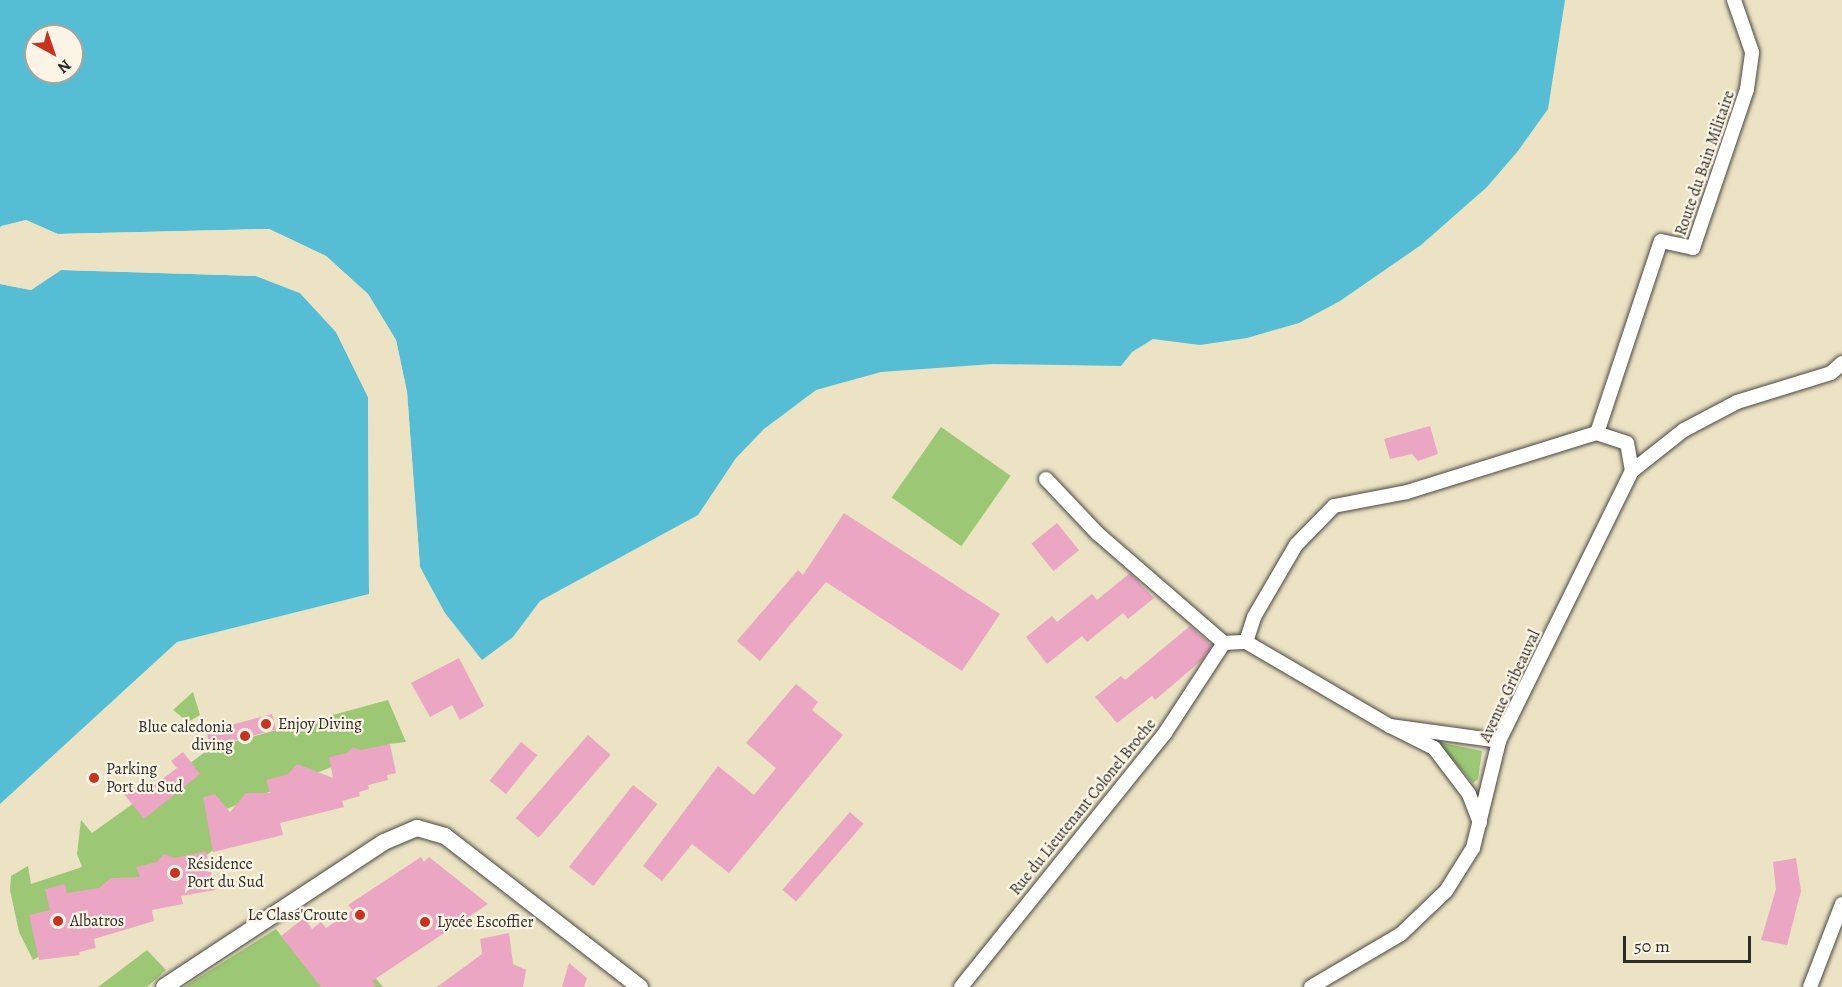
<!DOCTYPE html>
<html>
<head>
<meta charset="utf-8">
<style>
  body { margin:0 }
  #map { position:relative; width:1842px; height:987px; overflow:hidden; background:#ebe3c3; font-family:Alegreya,serif }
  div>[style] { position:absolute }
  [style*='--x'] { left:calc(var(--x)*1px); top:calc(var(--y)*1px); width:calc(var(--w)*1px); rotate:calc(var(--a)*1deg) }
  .green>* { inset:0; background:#9cc774; transform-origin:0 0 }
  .water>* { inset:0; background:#56bed4 }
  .pier>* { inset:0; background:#ebe3c3 }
  .building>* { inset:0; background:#eaa6c3; transform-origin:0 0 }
  .roads { filter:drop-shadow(0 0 2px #484742) drop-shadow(0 0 2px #484742) }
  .minor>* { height:14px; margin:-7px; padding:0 7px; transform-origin:7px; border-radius:7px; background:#fff }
  .tertiary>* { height:16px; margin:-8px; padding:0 8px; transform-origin:8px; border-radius:8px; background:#fff }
  .dots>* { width:16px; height:16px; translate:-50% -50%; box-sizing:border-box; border:3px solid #fcf5e5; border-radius:50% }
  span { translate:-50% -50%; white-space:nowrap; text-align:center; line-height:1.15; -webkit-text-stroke:4.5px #fcf5e5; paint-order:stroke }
  .street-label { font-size:16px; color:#2b2b2b }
  .poi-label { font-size:16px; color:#2b2b2b }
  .left { translate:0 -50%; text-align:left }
  .right { translate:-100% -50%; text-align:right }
  .north { position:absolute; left:24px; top:24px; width:60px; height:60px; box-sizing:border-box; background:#fcf5e5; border:2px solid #a8a49b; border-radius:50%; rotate:140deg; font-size:16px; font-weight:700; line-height:24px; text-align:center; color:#2b2b2b }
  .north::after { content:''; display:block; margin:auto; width:21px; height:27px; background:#c8321e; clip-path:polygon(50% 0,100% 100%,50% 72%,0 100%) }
  .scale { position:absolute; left:1623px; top:936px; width:128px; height:27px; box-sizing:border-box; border:3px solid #2b2b2b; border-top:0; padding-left:8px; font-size:18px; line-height:21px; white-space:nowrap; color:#2b2b2b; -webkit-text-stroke:4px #fcf5e5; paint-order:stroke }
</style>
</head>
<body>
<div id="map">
  <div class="green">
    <div style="left:941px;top:427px;width:85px;height:86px;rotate:35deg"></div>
    <div style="clip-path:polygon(193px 692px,200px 715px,188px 722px,173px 710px)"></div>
    <div style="clip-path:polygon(388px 700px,406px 742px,389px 744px,214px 814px,216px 848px,188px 869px,33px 960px,19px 932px,10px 890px,11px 876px,28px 866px,31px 884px,82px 867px,77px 854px,81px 820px,92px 833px,211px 748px)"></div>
    <div style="clip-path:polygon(1423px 739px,1482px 751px,1478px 779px,1473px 783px,1453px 760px)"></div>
    <div style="clip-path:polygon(276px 929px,309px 971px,345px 941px,383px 987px,184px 987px)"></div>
    <div style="clip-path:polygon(147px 950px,166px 970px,147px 987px,98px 987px)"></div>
  </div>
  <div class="water">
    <div style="clip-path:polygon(evenodd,0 0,1565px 0,1548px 109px,1518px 151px,1487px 187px,1421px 245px,1340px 301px,1299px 323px,1247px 338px,1200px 345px,1153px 339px,1132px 352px,1121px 366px,993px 364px,881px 372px,816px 390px,764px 429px,736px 458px,698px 515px,540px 601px,513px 637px,482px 660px,445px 613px,420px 567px,407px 392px,396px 340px,368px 294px,326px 256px,269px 229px,57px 234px,26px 220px,0 227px,0 0,36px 36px,72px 36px,72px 72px,36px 72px,36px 36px)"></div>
    <div style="clip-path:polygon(61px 270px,256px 276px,300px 293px,336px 332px,368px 397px,369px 594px,177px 642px,0 804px,0 284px,31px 290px)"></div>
  </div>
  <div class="pier">
    <div style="clip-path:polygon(26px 220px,58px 234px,269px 229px,326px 256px,368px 294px,396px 340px,407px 392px,420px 567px,427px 581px,417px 567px,404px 392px,393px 341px,366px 296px,324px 258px,269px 232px,57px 237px,26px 223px,0 230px,1px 226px)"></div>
    <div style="clip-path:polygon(61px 267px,256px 273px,302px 291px,339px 331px,371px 396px,372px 594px,369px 594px,368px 397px,336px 332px,300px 293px,256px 276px,61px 270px,31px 290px,0 284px,30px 287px)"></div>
  </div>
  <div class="building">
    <div style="clip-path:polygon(1430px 426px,1438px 454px,1418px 461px,1412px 454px,1390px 459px,1384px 439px)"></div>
    <div style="clip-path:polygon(844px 513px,1000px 614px,962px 671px,826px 582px,760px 661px,737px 641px,798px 570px,803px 575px)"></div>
    <div style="left:1057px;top:523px;width:35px;height:33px;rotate:51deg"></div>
    <div style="clip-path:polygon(1130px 573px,1154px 598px,1128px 619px,1123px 613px,1087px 642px,1082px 636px,1047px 664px,1026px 637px,1052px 616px,1057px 622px,1092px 594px,1097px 600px)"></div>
    <div style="clip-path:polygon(1190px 626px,1212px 646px,1202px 660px,1155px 700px,1152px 696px,1117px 723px,1095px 697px,1121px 676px,1125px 680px)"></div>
    <div style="clip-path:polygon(459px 658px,484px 706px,460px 720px,452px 705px,430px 717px,411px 683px)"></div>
    <div style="clip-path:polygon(796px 684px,818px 702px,812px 710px,843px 735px,729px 873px,692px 844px,662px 881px,643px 866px,718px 766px,754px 795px,776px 768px,746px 743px)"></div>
    <div style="left:272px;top:714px;width:16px;height:68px;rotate:75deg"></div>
    <div style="left:588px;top:735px;width:30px;height:110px;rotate:41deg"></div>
    <div style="left:521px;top:742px;width:21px;height:50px;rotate:39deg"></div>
    <div style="clip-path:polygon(390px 744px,396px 773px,387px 775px,388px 780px,368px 785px,369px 789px,359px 792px,360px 796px,342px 801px,344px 807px,280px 823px,283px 835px,213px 852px,203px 797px,215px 794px,230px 812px,246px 793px,270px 793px,266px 780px,288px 774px,297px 764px,333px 778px,329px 757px,347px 753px,353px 747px,361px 750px)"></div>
    <div style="clip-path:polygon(183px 752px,200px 774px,144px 819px,124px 794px,141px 783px,147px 791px,177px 768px,171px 761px)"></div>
    <div style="left:633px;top:785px;width:31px;height:104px;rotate:38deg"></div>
    <div style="left:850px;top:812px;width:18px;height:103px;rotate:41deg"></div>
    <div style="clip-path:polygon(206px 851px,215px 890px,181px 896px,183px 904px,152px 910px,154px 921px,94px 939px,96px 948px,79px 952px,80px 955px,39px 960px,29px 915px,50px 910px,45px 889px,65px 884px,67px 893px,99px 888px,111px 878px,140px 877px,136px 867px,157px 862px,163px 854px,175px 858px)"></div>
    <div style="clip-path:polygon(421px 857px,424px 862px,429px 857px,488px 904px,372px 981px,377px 987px,321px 987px,281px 936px,304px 918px,312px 929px,321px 922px,326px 928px,353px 910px,348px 905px)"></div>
    <div style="clip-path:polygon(1796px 858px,1801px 891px,1787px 945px,1761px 940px,1776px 889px,1773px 862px)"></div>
    <div style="clip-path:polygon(509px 933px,513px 964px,526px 970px,523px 987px,437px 987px,482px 954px,480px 939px)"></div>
    <div style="clip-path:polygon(569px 963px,587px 978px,584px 987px,562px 987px)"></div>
  </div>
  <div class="roads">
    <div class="minor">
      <div style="--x:1632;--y:471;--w:66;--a:-38.3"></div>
      <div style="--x:1684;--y:430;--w:60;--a:-27.8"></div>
      <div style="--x:1737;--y:402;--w:98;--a:-17.1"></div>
      <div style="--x:1831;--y:373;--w:15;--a:-42"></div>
      <div style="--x:1046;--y:479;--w:74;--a:46.6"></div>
      <div style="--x:1097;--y:533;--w:168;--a:40.9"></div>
      <div style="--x:1224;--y:643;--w:22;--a:-3"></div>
      <div style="--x:1246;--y:642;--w:167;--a:30.3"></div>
      <div style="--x:1246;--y:642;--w:26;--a:-72"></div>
      <div style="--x:1254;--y:617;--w:83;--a:-59.7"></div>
      <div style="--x:1296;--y:545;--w:54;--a:-45.7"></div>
      <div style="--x:1334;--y:506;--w:74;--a:-10.9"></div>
      <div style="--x:1407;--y:492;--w:199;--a:-17.3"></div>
      <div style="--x:1480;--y:823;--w:31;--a:-111"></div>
      <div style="--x:1469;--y:794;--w:58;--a:-127.3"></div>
      <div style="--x:1434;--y:748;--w:49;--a:-153.4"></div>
      <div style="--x:1390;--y:726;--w:110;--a:7.8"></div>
      <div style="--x:961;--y:987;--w:326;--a:-51.2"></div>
      <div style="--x:1165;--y:733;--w:108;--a:-56.8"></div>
      <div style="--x:1311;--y:987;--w:104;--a:-30.5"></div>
      <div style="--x:1401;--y:934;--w:62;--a:-43.7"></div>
      <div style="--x:1446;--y:891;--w:51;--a:-57.9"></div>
      <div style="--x:1473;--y:848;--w:110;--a:-76.3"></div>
      <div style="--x:1499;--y:741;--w:301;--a:-63.8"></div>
      <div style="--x:1632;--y:471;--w:28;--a:-100"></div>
      <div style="--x:1627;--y:443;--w:32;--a:-162"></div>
      <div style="--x:1597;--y:433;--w:202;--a:-71.6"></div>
      <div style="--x:1661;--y:241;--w:33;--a:12"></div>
      <div style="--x:1693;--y:248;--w:168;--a:-71.2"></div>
      <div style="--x:1747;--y:89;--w:37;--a:-82"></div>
      <div style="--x:1752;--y:52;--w:55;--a:-109.1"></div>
      <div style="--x:1810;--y:987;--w:89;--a:-68.9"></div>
    </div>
    <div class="tertiary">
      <div style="--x:164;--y:987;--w:263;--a:-33.4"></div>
      <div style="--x:384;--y:842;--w:36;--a:-23"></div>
      <div style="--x:417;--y:828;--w:29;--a:16"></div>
      <div style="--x:445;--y:836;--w:247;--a:37.8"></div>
    </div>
  </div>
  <div class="dots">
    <div style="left:266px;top:724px;background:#c8321e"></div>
    <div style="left:245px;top:736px;background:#c8321e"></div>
    <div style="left:94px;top:778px;background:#c8321e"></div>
    <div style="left:175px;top:873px;background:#c8321e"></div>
    <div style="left:360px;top:915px;background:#c8321e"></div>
    <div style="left:58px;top:921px;background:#c8321e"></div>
    <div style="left:425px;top:922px;background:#c8321e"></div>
  </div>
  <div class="street-label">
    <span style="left:1705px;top:163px;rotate:-71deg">Route du Bain Militaire</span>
    <span style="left:1510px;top:686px;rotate:-65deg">Avenue Gribeauval</span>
    <span style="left:1083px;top:807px;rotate:-51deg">Rue du Lieutenant Colonel Broche</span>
  </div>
  <div class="poi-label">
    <span class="left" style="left:278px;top:724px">Enjoy Diving</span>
    <span class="right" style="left:233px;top:736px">Blue caledonia<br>diving</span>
    <span class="left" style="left:106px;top:778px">Parking<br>Port du Sud</span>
    <span class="left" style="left:187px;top:873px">Résidence<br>Port du Sud</span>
    <span class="right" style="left:348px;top:915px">Le Class'Croute</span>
    <span class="left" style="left:70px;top:921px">Albatros</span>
    <span class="left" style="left:437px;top:922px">Lycée Escoffier</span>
  </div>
  <div class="north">N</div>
  <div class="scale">50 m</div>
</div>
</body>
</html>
